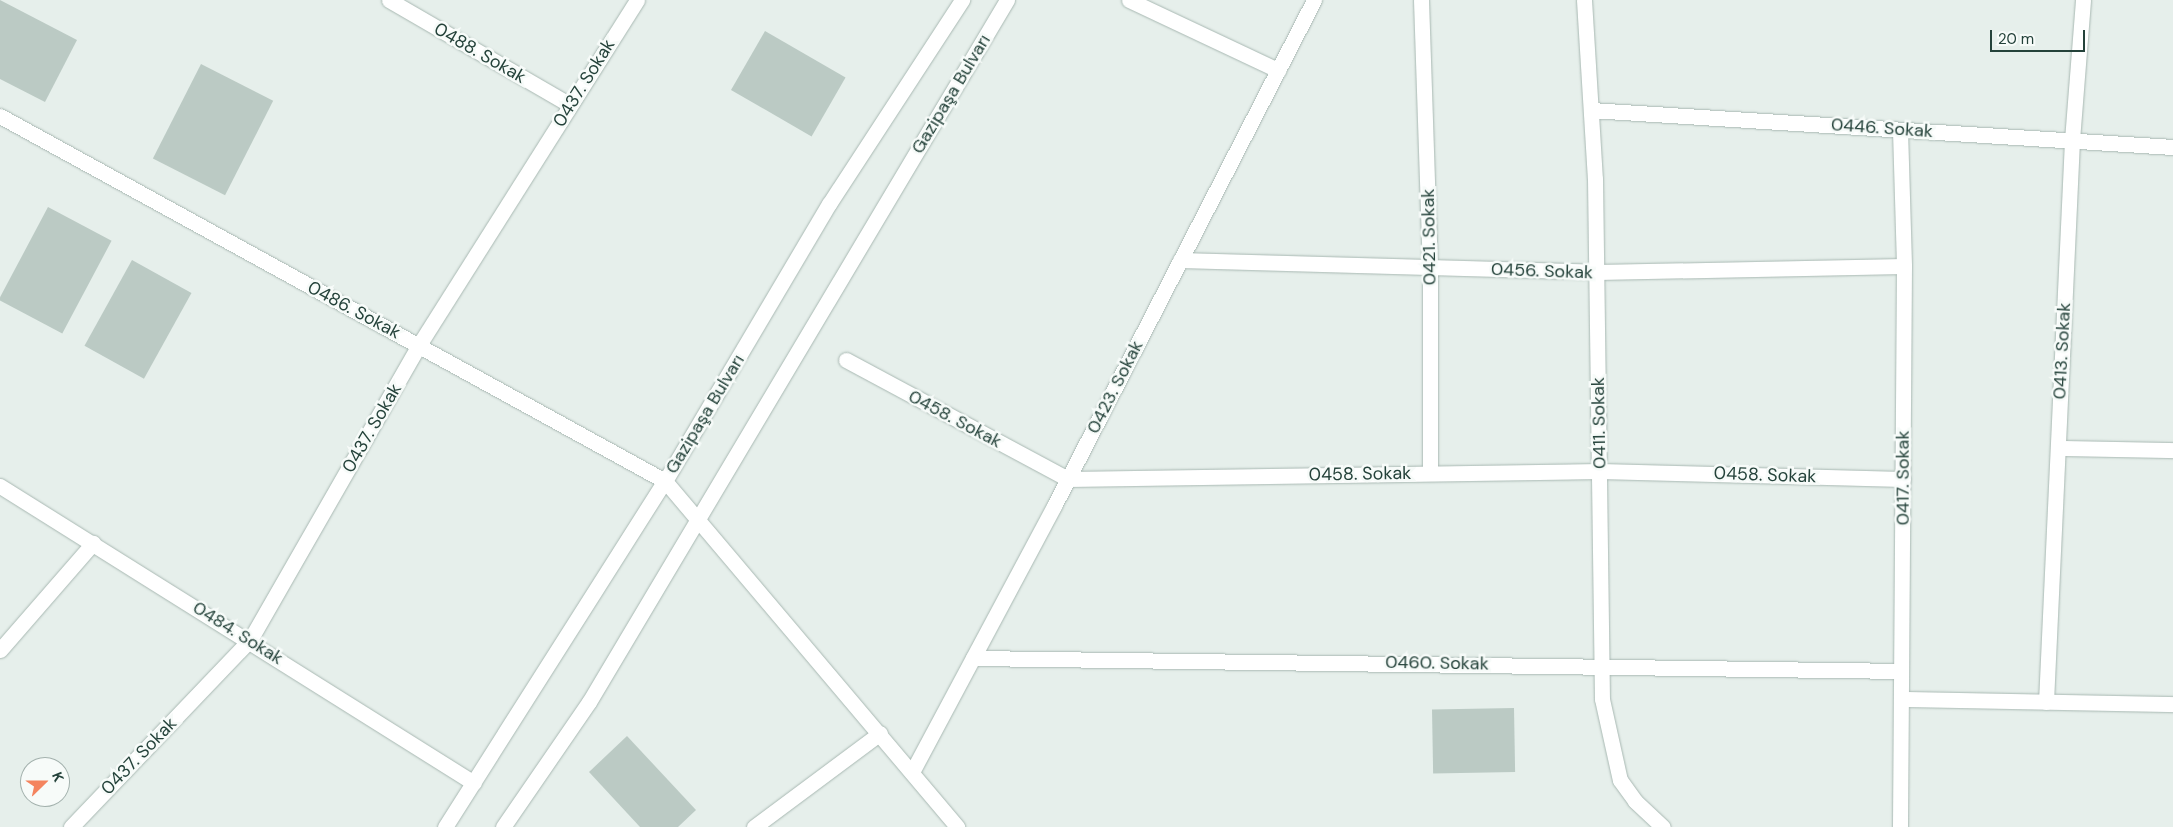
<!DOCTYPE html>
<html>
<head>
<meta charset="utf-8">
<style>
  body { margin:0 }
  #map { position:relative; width:2173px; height:827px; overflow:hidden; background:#e6efeb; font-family:"DM Sans",sans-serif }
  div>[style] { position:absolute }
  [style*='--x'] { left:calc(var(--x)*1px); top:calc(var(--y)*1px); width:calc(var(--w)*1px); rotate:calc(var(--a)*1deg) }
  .building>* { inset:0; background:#bbcac4; transform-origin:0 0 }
  .roads { filter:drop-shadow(0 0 1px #a8b8b2) drop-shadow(0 0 1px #a8b8b2) }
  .street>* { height:15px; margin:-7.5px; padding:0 7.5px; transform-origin:7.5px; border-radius:7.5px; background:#fff }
  .secondary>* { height:15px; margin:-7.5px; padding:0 7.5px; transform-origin:7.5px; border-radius:7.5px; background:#fff }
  span { translate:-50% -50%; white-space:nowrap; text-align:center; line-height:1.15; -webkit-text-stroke:5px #f7fbf9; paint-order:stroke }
  .street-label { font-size:18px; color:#24423a }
  .north { position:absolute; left:20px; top:757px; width:50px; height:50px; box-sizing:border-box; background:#f7fbf9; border:1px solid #a3b1ad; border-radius:50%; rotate:68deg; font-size:14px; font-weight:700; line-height:20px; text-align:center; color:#24423a }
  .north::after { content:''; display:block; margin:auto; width:18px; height:22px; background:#f4845f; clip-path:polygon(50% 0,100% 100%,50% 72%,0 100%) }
  .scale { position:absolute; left:1990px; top:30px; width:95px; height:22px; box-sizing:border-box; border:2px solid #24423a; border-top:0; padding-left:6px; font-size:15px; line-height:18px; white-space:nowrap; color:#24423a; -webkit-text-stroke:4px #f7fbf9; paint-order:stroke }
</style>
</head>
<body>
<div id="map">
  <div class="building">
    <div style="clip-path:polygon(0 0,77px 40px,45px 102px,0 79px)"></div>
    <div style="left:765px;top:31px;width:93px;height:68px;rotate:30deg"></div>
    <div style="left:201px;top:64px;width:81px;height:106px;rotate:27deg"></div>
    <div style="left:48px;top:207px;width:72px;height:105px;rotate:28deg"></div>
    <div style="left:132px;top:260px;width:68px;height:98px;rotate:29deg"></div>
    <div style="left:1514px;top:708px;width:64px;height:82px;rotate:89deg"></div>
    <div style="clip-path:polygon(627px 736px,696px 810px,678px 827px,640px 827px,589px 772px)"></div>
  </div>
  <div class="roads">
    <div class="street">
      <div style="--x:389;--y:0;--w:209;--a:30.1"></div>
      <div style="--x:1129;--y:0;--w:165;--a:25.2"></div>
      <div style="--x:1421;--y:0;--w:267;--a:88.1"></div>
      <div style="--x:1430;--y:267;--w:206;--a:90"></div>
      <div style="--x:1584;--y:0;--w:179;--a:86.5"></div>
      <div style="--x:1595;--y:179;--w:520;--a:89.23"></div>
      <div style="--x:1602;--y:699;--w:83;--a:77.5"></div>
      <div style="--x:1620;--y:780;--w:26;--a:54"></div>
      <div style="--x:1635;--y:801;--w:38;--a:43"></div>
      <div style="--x:1591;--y:110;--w:583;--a:3.64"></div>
      <div style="--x:0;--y:116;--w:759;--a:28.76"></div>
      <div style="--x:665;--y:481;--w:453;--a:49.8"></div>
      <div style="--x:1900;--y:130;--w:136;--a:88.3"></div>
      <div style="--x:1904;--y:266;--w:561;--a:90.41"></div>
      <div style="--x:1180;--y:260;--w:417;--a:1.6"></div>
      <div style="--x:1597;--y:272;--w:307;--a:-1.1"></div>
      <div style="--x:846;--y:360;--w:252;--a:28.2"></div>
      <div style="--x:1068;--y:479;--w:532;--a:-0.86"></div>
      <div style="--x:1600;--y:471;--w:303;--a:1.5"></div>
      <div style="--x:2058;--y:448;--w:115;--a:1"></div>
      <div style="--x:0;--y:486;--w:559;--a:32.07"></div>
      <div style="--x:0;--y:650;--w:142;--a:-49"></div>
      <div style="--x:973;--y:658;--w:928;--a:0.8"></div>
      <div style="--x:1901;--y:699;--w:272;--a:1.1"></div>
      <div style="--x:2046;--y:702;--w:563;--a:-87.35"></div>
      <div style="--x:2072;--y:140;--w:140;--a:-85.5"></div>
      <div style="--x:912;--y:772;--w:302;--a:-61.9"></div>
      <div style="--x:1054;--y:506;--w:569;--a:-62.8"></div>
      <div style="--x:71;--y:827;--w:259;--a:-46.3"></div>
      <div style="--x:250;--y:640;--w:340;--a:-60.2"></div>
      <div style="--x:419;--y:345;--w:408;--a:-57.7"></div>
      <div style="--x:754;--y:827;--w:157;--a:-36.7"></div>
    </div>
    <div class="secondary">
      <div style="--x:445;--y:827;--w:410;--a:-57.6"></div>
      <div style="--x:665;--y:481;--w:322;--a:-59.4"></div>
      <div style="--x:829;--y:204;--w:244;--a:-56.9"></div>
      <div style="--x:503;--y:827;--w:152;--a:-55.5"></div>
      <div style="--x:589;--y:702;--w:817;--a:-59.23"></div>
    </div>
  </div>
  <div class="street-label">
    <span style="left:480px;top:53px;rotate:30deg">0488. Sokak</span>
    <span style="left:584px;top:83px;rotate:-58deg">0437. Sokak</span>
    <span style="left:951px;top:94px;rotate:-59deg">Gazipaşa Bulvarı</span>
    <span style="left:1882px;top:128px;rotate:4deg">0446. Sokak</span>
    <span style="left:1429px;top:237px;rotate:-91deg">0421. Sokak</span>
    <span style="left:1542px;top:271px;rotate:2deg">0456. Sokak</span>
    <span style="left:354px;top:310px;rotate:28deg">0486. Sokak</span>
    <span style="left:2062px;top:351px;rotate:-87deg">0413. Sokak</span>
    <span style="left:1115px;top:387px;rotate:-63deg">0423. Sokak</span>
    <span style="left:705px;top:414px;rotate:-59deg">Gazipaşa Bulvarı</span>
    <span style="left:955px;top:419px;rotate:28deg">0458. Sokak</span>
    <span style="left:1599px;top:423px;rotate:-91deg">0411. Sokak</span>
    <span style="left:372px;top:428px;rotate:-60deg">0437. Sokak</span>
    <span style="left:1360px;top:474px;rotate:-1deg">0458. Sokak</span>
    <span style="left:1765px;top:475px;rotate:2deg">0458. Sokak</span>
    <span style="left:1903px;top:478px;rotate:-90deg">0417. Sokak</span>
    <span style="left:238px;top:633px;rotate:32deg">0484. Sokak</span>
    <span style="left:1437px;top:663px;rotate:1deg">0460. Sokak</span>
    <span style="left:139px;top:756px;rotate:-46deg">0437. Sokak</span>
  </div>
  <div class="north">K</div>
  <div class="scale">20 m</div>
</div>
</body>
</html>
